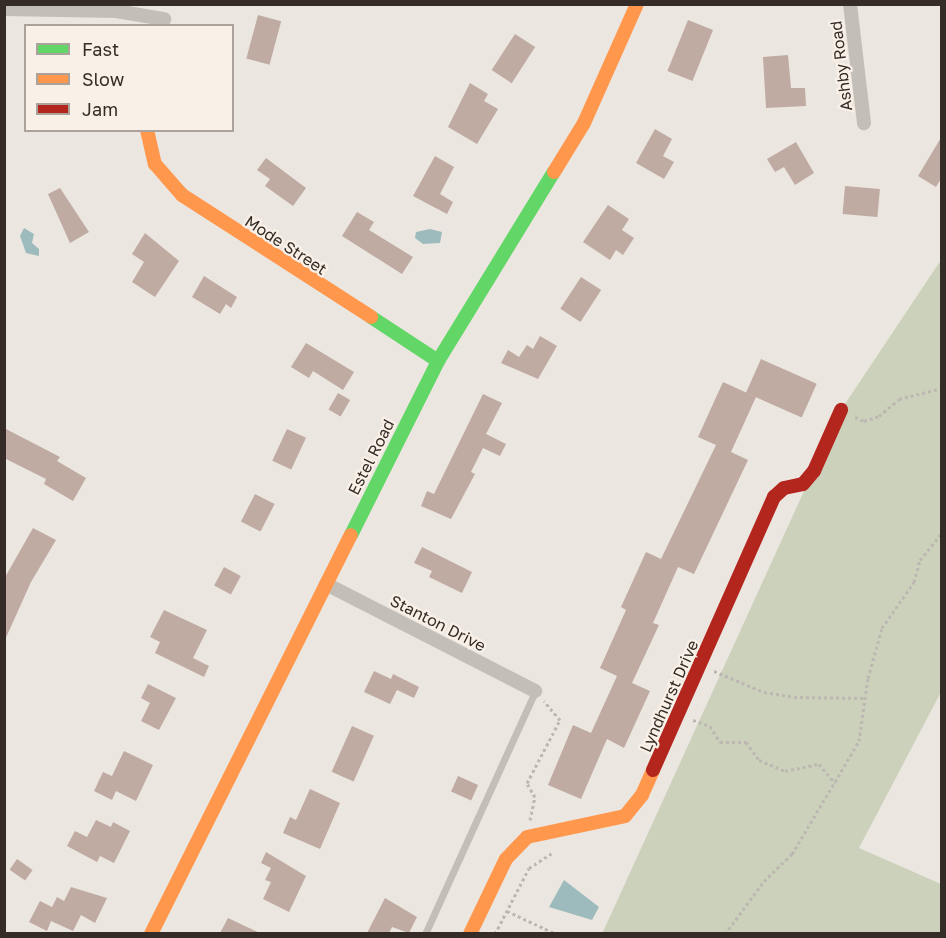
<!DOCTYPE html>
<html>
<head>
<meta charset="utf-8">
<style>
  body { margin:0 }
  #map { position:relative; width:946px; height:938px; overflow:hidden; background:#ece6e0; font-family:"Golos Text",sans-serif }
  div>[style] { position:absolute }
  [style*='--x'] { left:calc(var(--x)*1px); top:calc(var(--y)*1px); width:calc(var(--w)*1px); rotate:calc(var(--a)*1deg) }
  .green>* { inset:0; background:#ccd1bb }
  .water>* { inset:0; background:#9dbbbc }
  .building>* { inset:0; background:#bfaba2; transform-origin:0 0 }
  .path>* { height:3px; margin-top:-1.5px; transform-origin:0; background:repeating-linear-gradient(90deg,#bdb7b2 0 3px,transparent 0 6px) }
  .lane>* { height:7px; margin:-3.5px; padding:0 3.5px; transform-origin:3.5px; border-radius:3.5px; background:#c4beb9 }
  .street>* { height:14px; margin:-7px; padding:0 7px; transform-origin:7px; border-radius:7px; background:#c4beb9 }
  .fast>* { height:14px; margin:-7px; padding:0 7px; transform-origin:7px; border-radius:7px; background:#63d668 }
  .slow>* { height:14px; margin:-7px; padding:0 7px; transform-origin:7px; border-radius:7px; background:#ff974d }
  .jam>* { height:14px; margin:-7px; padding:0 7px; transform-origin:7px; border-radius:7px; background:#b3261e }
  span { translate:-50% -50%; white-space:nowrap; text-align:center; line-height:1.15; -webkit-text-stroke:4.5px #f9f1e7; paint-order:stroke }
  .street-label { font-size:16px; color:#352c28 }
  .frame { position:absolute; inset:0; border:6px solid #352c28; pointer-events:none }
  .legend { position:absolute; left:24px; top:24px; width:210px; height:108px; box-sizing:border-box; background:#f9f1e7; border:2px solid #aba29b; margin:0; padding:8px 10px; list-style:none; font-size:18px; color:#352c28 }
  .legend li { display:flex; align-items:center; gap:12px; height:30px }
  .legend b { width:30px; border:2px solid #aba29b }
</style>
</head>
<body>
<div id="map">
  <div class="green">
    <div style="clip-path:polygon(941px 260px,941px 692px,859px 848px,941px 884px,941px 933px,602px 934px,841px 410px)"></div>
  </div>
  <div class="water">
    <div style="clip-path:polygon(24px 228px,34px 234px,32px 243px,39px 249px,39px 256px,26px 253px,20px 236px)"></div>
    <div style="clip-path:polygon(430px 229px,442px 232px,440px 243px,423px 244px,415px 238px,416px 232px)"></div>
    <div style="clip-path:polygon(564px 880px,599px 907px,592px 920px,549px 907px)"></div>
  </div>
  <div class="building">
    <div style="left:258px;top:15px;width:24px;height:45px;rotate:15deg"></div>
    <div style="left:688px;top:20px;width:27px;height:55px;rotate:22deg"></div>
    <div style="left:515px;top:34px;width:24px;height:43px;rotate:33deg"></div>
    <div style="clip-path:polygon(788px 55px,791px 88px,805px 88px,806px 106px,766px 108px,763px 57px)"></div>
    <div style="clip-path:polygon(470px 83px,488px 94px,484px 101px,498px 109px,477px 144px,448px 127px)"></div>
    <div style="clip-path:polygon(655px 129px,672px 139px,663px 156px,674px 162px,664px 179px,636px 163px)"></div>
    <div style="clip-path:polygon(942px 136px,942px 177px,936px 187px,918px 176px)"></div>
    <div style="clip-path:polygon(796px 142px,814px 173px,795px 185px,784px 167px,775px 172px,767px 159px)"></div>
    <div style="clip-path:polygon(435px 156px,454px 167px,440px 194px,453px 202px,447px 214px,413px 196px)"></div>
    <div style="clip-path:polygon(266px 158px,306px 188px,293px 206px,265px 186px,270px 179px,257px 170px)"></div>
    <div style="left:845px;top:186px;width:35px;height:28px;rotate:5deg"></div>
    <div style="clip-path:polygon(60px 188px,89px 232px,70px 243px,48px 194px)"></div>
    <div style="clip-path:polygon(608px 205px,629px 219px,622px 230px,634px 238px,623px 255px,616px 250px,610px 260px,583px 242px)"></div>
    <div style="clip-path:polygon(357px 212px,374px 222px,369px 230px,413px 257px,402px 274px,342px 236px)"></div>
    <div style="clip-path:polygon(145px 233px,179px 261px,155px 297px,132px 282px,144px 262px,132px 254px)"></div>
    <div style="clip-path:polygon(204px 276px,237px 297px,231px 308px,226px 304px,220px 314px,192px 297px)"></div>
    <div style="left:581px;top:277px;width:24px;height:38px;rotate:33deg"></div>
    <div style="clip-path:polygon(540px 336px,557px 346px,538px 379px,501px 363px,508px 350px,519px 357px,527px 345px,533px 349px)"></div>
    <div style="clip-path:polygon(306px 343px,354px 372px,343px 390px,313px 371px,309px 378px,291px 367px)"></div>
    <div style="left:761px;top:359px;width:61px;height:37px;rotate:24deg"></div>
    <div style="clip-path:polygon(723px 382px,756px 397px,731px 452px,748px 460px,694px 574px,678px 567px,653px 623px,659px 625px,632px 683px,650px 691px,624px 748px,607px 739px,581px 799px,548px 785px,573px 725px,591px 733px,617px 676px,600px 668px,626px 610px,621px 607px,646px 552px,661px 559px,716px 445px,698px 437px)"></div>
    <div style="left:338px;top:393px;width:14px;height:19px;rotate:30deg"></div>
    <div style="clip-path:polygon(483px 394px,502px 403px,486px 434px,506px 444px,500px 456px,483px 448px,471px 472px,475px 474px,451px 519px,421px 506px,427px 491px,434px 494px)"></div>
    <div style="clip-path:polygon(4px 428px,60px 457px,57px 461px,86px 478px,73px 501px,44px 484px,46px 479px,4px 458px)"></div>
    <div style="left:287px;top:429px;width:21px;height:35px;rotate:25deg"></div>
    <div style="left:255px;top:494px;width:22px;height:31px;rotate:27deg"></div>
    <div style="clip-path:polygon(33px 528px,56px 540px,31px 582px,4px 642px,4px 579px)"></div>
    <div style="clip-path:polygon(422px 547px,472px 572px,462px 593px,429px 577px,432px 571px,414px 563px)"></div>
    <div style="left:224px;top:567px;width:19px;height:21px;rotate:28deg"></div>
    <div style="clip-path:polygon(164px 610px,207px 630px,193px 658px,209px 666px,204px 677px,155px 653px,160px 642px,150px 637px)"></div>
    <div style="clip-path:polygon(374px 671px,391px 679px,393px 674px,419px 687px,414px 698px,397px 690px,390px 704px,364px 692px)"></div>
    <div style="clip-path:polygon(148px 684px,176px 698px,159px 730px,141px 721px,150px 703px,141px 698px)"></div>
    <div style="left:352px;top:726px;width:24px;height:50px;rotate:24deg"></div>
    <div style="clip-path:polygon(124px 751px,153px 765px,136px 801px,116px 791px,112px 800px,94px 791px,103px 772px,112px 776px)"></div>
    <div style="left:458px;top:776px;width:22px;height:17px;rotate:24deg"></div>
    <div style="clip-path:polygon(310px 789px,340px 803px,320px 849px,283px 833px,290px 817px,296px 820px)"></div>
    <div style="clip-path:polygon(96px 820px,111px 827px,113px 822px,130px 831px,114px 863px,100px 856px,97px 862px,67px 846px,75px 831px,87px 837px)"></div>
    <div style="clip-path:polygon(266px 852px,306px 876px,289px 912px,263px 899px,271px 882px,265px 880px,271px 868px,261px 863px)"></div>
    <div style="left:17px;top:859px;width:19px;height:13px;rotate:35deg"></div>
    <div style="clip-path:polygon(71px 887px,107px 898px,95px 923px,81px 915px,73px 931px,51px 921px,47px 931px,29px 922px,40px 901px,52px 907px,57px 897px,64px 901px)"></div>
    <div style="clip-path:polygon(385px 898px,417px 917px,409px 933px,392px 927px,389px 933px,367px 933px)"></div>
    <div style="clip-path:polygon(228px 918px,260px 933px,220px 933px)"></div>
  </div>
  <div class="path">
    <div style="--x:855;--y:417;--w:10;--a:24"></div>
    <div style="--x:864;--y:421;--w:16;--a:-18"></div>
    <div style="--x:879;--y:416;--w:26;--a:-40"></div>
    <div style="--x:899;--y:399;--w:44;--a:-14.3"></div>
    <div style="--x:714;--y:671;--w:54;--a:22.8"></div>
    <div style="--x:764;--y:692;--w:30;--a:9"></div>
    <div style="--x:794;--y:697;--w:71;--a:0.8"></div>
    <div style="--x:693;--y:720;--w:18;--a:19"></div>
    <div style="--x:710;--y:726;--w:19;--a:58"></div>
    <div style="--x:720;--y:742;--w:26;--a:0"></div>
    <div style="--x:746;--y:742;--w:22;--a:54"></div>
    <div style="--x:759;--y:760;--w:28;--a:23"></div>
    <div style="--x:785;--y:771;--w:35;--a:-12"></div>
    <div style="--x:819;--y:764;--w:25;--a:50"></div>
    <div style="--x:530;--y:820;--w:24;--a:-78"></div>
    <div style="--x:535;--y:797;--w:16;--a:-120"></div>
    <div style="--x:527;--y:783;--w:71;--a:-62.4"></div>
    <div style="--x:560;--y:720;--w:25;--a:-130"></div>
    <div style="--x:507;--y:911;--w:54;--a:25.1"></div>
    <div style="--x:495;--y:934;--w:74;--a:-62.7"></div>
    <div style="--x:529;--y:868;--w:27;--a:-33"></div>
    <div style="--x:725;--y:934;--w:66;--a:-53.7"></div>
    <div style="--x:764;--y:881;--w:39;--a:-44"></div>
    <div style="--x:792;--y:854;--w:131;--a:-59.3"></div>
    <div style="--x:859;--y:741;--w:64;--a:-81.9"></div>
    <div style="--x:868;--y:678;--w:52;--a:-74.4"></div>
    <div style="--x:882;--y:628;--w:56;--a:-55.2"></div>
    <div style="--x:914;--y:582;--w:23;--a:-75"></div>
    <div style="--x:920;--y:560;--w:35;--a:-51"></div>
  </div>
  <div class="lane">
    <div style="--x:425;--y:934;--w:267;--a:-65.6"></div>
  </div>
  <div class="street">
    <div style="--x:850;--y:4;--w:120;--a:83.3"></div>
    <div style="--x:4;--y:9;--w:112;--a:1"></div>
    <div style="--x:116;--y:11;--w:49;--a:9.5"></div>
    <div style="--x:326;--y:584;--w:235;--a:27.1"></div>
  </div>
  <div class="fast">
    <div style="--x:371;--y:317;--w:80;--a:33.3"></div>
    <div style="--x:351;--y:535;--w:195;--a:-63.4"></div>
    <div style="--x:438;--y:361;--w:222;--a:-58.5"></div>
  </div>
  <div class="slow">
    <div style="--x:147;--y:130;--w:35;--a:77"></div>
    <div style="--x:155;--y:164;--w:41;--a:48.9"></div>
    <div style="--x:182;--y:195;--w:225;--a:32.8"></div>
    <div style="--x:554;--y:172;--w:57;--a:-58.5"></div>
    <div style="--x:584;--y:123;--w:130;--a:-66"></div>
    <div style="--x:151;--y:934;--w:446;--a:-63.4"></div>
    <div style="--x:470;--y:934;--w:83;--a:-64.4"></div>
    <div style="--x:506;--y:859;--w:30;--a:-46"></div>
    <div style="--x:527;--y:837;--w:100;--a:-12.1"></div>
    <div style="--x:625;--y:816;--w:27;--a:-51"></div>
    <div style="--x:642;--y:795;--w:27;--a:-66"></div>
  </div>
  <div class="jam">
    <div style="--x:653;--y:770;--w:299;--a:-66.1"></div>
    <div style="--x:774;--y:497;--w:13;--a:-42"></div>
    <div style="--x:784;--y:488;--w:19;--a:-12"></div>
    <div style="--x:803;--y:484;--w:17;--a:-50"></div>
    <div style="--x:814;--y:471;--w:67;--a:-66.1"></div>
  </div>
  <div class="street-label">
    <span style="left:841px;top:66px;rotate:-97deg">Ashby Road</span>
    <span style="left:286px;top:245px;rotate:33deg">Mode Street</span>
    <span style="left:371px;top:457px;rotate:-63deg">Estel Road</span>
    <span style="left:438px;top:623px;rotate:27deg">Stanton Drive</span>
    <span style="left:669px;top:696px;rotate:-66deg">Lyndhurst Drive</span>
  </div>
  <div class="frame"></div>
  <ul class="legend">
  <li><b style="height:8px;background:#63d668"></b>Fast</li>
  <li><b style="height:8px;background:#ff974d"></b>Slow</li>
  <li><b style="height:8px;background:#b3261e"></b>Jam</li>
  </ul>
</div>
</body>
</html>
